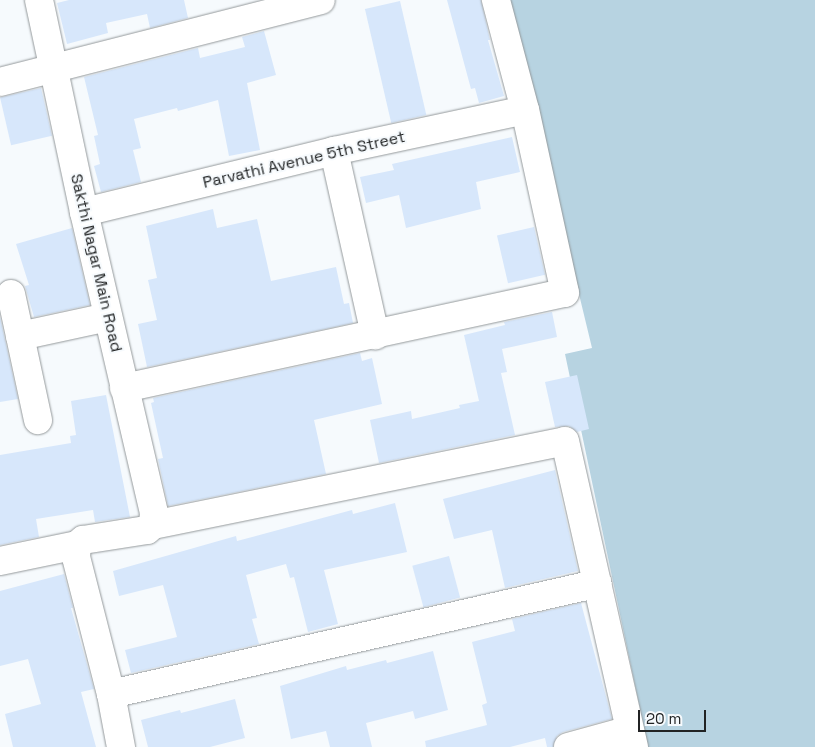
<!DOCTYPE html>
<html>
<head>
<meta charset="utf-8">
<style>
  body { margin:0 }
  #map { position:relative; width:815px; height:747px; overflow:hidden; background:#f6fafd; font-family:"Space Grotesk",sans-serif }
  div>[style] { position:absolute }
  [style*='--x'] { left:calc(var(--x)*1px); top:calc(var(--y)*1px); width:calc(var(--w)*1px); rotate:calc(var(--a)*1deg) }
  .green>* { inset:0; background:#b7d3e1 }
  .building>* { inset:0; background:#d7e7fb; transform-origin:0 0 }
  .roads { filter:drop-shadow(0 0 1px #94999b) drop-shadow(0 0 1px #94999b) }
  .minor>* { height:28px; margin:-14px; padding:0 14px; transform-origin:14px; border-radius:14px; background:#fff }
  span { translate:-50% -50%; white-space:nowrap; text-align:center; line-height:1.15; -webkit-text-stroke:4px #f6fafd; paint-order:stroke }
  .street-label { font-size:16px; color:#212324 }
  .scale { position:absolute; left:638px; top:710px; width:68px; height:22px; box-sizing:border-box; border:2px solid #212324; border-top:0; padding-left:6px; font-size:15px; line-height:18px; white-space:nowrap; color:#212324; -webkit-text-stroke:4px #f6fafd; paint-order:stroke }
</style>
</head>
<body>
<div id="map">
  <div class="green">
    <div style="clip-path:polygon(508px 0,815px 0,815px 747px,648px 747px,565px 354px,592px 348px)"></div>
  </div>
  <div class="building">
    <div style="clip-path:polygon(69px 0,184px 0,188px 18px,150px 28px,147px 14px,106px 23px,108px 33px,67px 44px,57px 3px)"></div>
    <div style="clip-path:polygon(447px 0,481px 0,490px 40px,488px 40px,504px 96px,479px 103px,475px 88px,471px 89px)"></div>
    <div style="left:400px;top:1px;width:117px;height:36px;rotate:77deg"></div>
    <div style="clip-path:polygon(264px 31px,276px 75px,247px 83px,260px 150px,229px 156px,218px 100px,178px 111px,177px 108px,134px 119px,141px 148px,133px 150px,141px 182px,101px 192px,94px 166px,100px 164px,94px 136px,98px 135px,84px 77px,198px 48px,200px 58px,245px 47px,242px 37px)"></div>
    <div style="left:41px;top:88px;width:49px;height:42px;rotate:77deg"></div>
    <div style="clip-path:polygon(512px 137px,520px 172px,476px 182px,481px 209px,406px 228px,399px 195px,366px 203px,360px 177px,394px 170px,392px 164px)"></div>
    <div style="clip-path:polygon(213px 209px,217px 228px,257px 219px,271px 281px,336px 267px,344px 304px,349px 303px,353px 323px,147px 367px,138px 324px,157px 320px,148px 280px,157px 278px,146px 226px)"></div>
    <div style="left:534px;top:227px;width:49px;height:38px;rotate:77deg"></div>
    <div style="clip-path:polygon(72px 228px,90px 305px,34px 317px,25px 286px,29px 285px,16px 244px)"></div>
    <div style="clip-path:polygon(552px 312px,557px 337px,502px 349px,507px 372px,501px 373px,515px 435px,379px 463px,370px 420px,411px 411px,412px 419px,460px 408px,459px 405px,479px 401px,464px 335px,505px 325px,504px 322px)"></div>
    <div style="clip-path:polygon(0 317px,18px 399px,0 402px)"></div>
    <div style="clip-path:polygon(360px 353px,362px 361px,372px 358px,382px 404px,314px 420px,326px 474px,168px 506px,158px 459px,163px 458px,151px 403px,154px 402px,153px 398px)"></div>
    <div style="clip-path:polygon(577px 375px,589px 429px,577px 432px,569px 426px,555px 427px,545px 382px)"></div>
    <div style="clip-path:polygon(106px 395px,130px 517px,95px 522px,93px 510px,36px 519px,39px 537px,0 545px,0 455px,71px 443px,70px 436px,76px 435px,71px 401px)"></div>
    <div style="clip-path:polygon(555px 470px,578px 571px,505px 588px,492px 530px,454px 539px,443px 499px)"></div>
    <div style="clip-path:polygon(395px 503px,407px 552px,324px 570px,338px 624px,308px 632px,294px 577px,290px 578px,286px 564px,246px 575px,257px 618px,252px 619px,259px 644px,131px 673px,125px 650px,177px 637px,163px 585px,119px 596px,113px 571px,236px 536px,237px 541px,352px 510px,353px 514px)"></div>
    <div style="left:449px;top:556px;width:43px;height:38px;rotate:75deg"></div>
    <div style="clip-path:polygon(64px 574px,73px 608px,71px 608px,94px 689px,81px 692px,96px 747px,13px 747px,5px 714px,41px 704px,28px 659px,0 666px,0 591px)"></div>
    <div style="clip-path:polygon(581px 603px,612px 719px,563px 732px,557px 736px,553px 747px,547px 747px,545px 738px,510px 747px,426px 747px,425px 741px,487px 725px,482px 705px,487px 703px,472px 642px,515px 631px,512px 619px)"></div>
    <div style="clip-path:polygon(433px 651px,448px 710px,415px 719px,413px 711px,366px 723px,372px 747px,330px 747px,326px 731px,291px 739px,280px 686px,346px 666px,347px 670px,386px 660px,387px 663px)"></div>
    <div style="clip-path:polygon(235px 699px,245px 738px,210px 747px,148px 747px,141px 720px,180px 710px,181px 713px)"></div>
  </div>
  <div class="roads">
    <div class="minor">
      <div style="--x:39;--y:0;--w:217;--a:78"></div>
      <div style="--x:84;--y:212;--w:309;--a:76.9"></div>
      <div style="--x:154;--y:513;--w:12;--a:95"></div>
      <div style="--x:0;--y:82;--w:331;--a:-14.3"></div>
      <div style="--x:334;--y:151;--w:189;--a:77.4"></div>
      <div style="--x:84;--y:212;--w:257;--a:-13.7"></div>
      <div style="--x:334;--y:151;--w:195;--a:-12.1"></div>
      <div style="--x:11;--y:294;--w:129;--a:77.9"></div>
      <div style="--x:20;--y:336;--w:90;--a:-12.2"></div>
      <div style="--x:124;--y:388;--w:451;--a:-12.2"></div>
      <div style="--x:565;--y:293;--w:187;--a:-102.3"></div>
      <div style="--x:525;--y:110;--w:114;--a:-104.8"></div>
      <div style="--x:77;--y:545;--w:12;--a:95"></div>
      <div style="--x:76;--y:557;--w:141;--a:75.7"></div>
      <div style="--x:111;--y:694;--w:54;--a:79.3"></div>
      <div style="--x:0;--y:561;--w:79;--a:-11.7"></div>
      <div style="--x:77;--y:545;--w:8;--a:-40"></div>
      <div style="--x:83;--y:540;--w:65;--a:-8.9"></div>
      <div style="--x:147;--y:530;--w:8;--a:-40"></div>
      <div style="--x:153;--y:525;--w:420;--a:-11.5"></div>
      <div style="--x:565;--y:441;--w:314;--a:77.3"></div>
      <div style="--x:111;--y:694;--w:499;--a:-12.8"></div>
      <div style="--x:568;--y:747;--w:64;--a:-15.3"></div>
    </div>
  </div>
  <div class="street-label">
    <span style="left:304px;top:160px;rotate:-13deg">Parvathi Avenue 5th Street</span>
    <span style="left:96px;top:263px;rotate:77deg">Sakthi Nagar Main Road</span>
  </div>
  <div class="scale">20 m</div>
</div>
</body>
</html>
